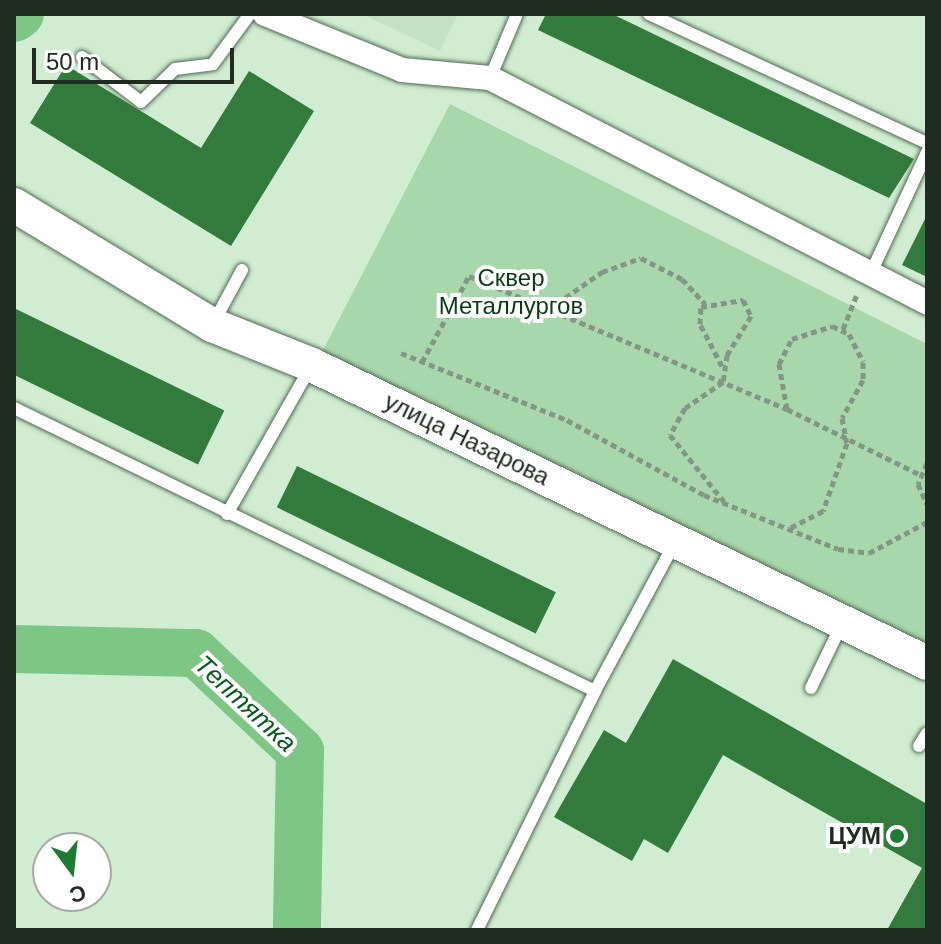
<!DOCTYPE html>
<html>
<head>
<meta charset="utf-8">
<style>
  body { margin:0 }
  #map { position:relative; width:941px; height:944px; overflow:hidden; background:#d0edd2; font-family:Helvetica,sans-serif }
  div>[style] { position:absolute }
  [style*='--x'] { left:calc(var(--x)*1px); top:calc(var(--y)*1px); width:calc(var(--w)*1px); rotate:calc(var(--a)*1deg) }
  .built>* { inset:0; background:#c1e2c3 }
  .green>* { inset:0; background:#a9d7ac }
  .river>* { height:48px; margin:-24px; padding:0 24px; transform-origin:24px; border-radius:24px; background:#7ec685 }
  .building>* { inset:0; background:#337a3d; transform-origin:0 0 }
  .path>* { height:5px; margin-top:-2.5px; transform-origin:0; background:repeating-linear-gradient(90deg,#829784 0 6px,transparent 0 10px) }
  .roads { filter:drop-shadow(0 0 2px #506952) drop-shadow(0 0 2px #506952) }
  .service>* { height:12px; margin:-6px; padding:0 6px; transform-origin:6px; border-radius:6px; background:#fff }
  .minor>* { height:24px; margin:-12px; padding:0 12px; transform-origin:12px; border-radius:12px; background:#fff }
  .secondary>* { height:34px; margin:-17px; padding:0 17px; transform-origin:17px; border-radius:17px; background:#fff }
  .dots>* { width:22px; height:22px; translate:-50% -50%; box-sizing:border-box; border:4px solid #fff; border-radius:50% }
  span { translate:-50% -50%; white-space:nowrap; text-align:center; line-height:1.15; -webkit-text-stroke:8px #fff; paint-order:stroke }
  .park-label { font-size:24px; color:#073d13 }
  .street-label { font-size:24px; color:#202b21 }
  .poi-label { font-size:24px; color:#202b21; font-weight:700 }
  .right { translate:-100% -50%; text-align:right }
  .water-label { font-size:26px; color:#085a1d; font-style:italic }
  .frame { position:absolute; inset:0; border:16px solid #202b21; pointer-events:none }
  .north { position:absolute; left:32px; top:832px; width:80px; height:80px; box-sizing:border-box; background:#fff; border:2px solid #a6aaa6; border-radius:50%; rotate:165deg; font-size:22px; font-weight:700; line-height:32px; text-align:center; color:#202b21 }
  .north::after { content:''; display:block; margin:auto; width:28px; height:36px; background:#1a7d30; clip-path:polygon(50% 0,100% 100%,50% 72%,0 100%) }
  .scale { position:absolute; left:32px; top:48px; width:202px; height:36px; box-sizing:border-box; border:4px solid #202b21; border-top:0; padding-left:10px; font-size:24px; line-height:28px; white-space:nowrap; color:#202b21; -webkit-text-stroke:6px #fff; paint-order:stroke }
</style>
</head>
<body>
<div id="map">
  <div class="built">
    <div style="clip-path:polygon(362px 14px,458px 14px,440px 51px)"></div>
  </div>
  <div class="green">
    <div style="clip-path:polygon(450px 104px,927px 344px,927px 643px,320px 356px)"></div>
  </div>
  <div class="river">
    <div style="--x:14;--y:18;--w:7;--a:-34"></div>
    <div style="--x:14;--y:649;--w:182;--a:1.3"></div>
    <div style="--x:196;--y:653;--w:143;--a:43.3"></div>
    <div style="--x:300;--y:751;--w:179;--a:91"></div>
  </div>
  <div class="building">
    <div style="clip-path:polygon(546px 14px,612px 14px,914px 159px,889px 198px,538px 30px)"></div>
    <div style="clip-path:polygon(66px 65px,201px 148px,249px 71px,314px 111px,231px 246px,30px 123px)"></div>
    <div style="clip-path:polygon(927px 215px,927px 277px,902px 265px)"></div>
    <div style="left:14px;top:308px;width:234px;height:60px;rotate:26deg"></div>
    <div style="left:297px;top:466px;width:288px;height:46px;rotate:26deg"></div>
    <div style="clip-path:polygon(673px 659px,927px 804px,927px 930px,887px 930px,922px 868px,723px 755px,668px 853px,644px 839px,632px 861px,554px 817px,604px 730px,626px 743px)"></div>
  </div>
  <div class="path">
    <div style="--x:549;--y:309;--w:65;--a:-34.9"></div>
    <div style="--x:602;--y:272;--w:41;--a:-19.7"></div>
    <div style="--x:641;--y:258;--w:46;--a:27.1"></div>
    <div style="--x:682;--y:279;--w:34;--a:47"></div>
    <div style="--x:843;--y:329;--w:38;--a:-68"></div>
    <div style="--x:401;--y:353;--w:179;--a:22"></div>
    <div style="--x:567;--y:420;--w:156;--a:28.7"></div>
    <div style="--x:704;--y:495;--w:144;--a:21.9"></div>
    <div style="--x:838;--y:549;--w:31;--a:7"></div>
    <div style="--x:869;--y:553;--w:66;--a:-28.1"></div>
    <div style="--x:422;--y:362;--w:98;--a:-61.3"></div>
    <div style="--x:469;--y:276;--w:345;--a:22.7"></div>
    <div style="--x:787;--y:409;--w:147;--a:26.2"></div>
    <div style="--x:722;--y:366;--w:47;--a:-117.6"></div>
    <div style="--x:700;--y:324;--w:17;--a:-87"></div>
    <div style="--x:701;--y:307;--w:43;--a:-9.5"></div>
    <div style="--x:743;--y:300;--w:18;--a:63"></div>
    <div style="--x:751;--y:316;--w:46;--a:121.6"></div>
    <div style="--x:727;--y:355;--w:27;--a:98"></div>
    <div style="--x:723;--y:382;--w:46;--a:145.6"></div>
    <div style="--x:685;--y:408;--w:31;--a:119"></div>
    <div style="--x:670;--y:435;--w:89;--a:50.9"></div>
    <div style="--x:787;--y:409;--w:46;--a:-100.1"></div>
    <div style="--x:779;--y:364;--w:28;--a:-63"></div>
    <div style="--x:792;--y:339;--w:42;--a:-18"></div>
    <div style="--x:832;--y:326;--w:19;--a:25"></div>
    <div style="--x:849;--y:334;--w:31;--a:63"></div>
    <div style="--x:863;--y:362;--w:18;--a:90"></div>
    <div style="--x:863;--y:380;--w:43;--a:118.9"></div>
    <div style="--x:842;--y:418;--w:25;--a:79"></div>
    <div style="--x:847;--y:443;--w:72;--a:109.4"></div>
    <div style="--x:823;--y:511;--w:39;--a:153"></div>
    <div style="--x:927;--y:463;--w:23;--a:113"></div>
    <div style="--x:918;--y:484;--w:22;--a:66"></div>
  </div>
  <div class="roads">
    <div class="service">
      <div style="--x:649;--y:14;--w:306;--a:24.9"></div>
      <div style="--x:82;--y:57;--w:74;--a:37.3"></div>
      <div style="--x:141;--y:102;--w:47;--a:-44.1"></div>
      <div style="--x:175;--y:69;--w:38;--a:-7"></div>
      <div style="--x:213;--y:64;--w:62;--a:-53.5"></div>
      <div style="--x:490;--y:78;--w:69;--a:-67.1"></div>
      <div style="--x:870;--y:275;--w:136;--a:-65.1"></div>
      <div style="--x:214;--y:322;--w:59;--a:-61.7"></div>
      <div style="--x:14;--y:408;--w:646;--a:25.97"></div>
      <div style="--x:595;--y:691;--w:167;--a:-61.7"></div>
      <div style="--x:227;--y:514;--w:168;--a:-60.4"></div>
      <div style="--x:811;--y:688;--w:69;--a:-64.2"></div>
      <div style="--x:919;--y:746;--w:15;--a:-58"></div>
      <div style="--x:477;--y:930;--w:267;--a:-63.7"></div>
    </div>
    <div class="minor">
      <div style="--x:265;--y:14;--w:148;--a:22.2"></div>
      <div style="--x:402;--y:70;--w:88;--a:5.2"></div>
      <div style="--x:490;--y:78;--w:492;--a:27.2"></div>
    </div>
    <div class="secondary">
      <div style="--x:14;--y:205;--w:232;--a:31.2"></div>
      <div style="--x:212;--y:325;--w:108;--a:21.8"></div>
      <div style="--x:312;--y:365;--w:683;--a:25.85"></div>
    </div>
  </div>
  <div class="dots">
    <div style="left:897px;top:836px;background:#1a7d30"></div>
  </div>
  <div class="park-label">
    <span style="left:511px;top:292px">Сквер<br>Металлургов</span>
  </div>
  <div class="street-label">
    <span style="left:467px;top:439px;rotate:26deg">улица Назарова</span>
  </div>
  <div class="poi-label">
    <span class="right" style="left:881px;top:836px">ЦУМ</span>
  </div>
  <div class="water-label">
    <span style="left:245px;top:704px;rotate:43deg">Тептятка</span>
  </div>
  <div class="frame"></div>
  <div class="north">С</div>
  <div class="scale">50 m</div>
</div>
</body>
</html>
